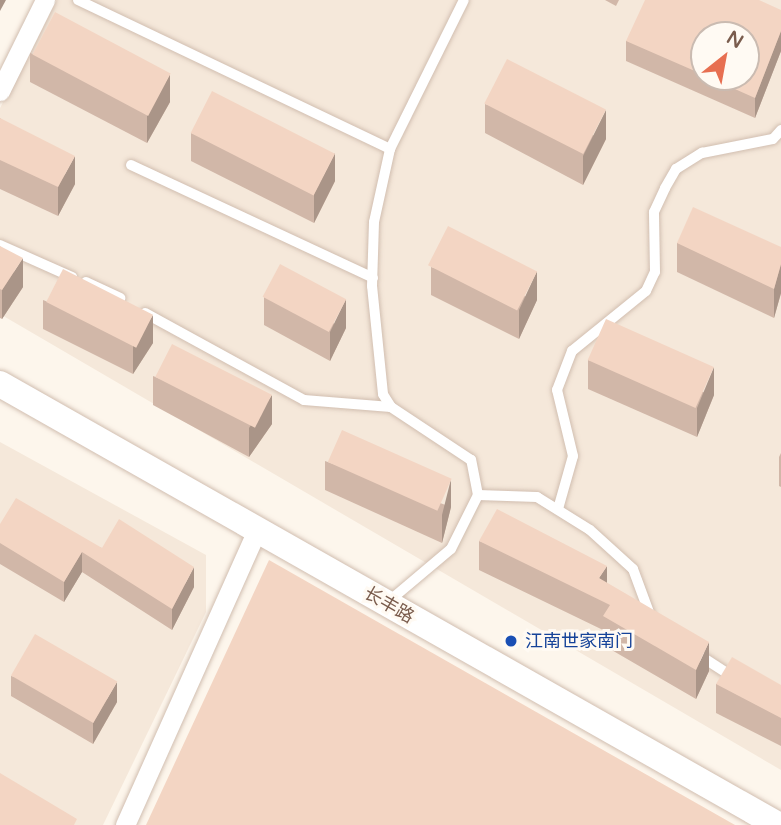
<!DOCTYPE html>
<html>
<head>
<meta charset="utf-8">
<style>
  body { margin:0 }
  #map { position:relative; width:781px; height:825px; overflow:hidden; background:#fdf6ec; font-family:"Varela Round","Noto Sans SC",sans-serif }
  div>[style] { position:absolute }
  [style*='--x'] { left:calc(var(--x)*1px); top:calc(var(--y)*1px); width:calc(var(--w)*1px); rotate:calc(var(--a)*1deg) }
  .residential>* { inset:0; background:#f5e8da }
  .roads { filter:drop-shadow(0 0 2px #d1beb0) drop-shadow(0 0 2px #d1beb0) }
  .lane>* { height:10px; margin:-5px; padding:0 5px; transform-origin:5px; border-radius:5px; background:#fff }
  .street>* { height:19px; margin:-9.5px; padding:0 9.5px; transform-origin:9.5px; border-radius:9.5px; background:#fff }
  .secondary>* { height:26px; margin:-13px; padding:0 13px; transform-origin:13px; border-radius:13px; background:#fff }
  .wall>* { inset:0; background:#d1b7a8 }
  .shaded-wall>* { inset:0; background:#aa9588 }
  .building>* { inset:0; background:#f3d5c3; transform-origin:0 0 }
  .dots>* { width:19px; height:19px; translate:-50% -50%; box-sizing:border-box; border:4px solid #fffaf3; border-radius:50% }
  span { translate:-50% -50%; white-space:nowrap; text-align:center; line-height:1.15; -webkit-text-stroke:6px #fffaf3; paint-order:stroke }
  .street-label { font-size:18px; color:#7a5c4d }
  .transit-label { font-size:18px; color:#164399 }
  .left { translate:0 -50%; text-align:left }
  .north { position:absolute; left:690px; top:21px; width:70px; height:70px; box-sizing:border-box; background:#fffaf3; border:2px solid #cabbb1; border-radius:50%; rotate:31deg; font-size:19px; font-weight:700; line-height:28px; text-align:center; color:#7a5c4d }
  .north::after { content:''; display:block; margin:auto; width:24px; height:32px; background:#e76f51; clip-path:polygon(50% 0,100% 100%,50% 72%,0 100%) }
</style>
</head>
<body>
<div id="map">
  <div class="residential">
    <div style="clip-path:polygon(evenodd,57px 0,781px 0,781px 770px,0 314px,0 108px,57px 0,704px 35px,746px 35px,746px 77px,704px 77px,704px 35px)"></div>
    <div style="clip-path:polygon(0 442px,206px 555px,206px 612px,103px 825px,0 825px)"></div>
  </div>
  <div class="roads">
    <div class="lane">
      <div style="--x:78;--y:0;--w:346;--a:25.5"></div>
      <div style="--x:131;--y:165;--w:267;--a:25"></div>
      <div style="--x:0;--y:245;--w:79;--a:24"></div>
      <div style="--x:86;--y:282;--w:38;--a:25"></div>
      <div style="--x:145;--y:313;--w:181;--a:28.7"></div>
      <div style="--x:304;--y:400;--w:87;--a:4.6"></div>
      <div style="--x:478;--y:495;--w:59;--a:1.9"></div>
      <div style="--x:537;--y:497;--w:62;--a:31.9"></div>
      <div style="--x:590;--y:530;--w:58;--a:42.2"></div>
      <div style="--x:633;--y:569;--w:49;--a:69.7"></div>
      <div style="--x:558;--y:509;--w:55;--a:-74.2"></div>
      <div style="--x:573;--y:456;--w:68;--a:-103.6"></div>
      <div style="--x:557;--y:390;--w:42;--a:-69"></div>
      <div style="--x:572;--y:351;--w:95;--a:-39"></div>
      <div style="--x:646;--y:291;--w:21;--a:-65"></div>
      <div style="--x:655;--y:272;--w:60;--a:-91"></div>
      <div style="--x:654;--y:212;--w:26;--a:-65"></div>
      <div style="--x:665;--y:188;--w:22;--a:-60"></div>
      <div style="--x:676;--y:169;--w:31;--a:-32"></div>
      <div style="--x:702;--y:153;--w:72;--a:-11.2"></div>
      <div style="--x:773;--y:139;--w:12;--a:-48"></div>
      <div style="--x:388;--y:602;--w:82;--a:-40.1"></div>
      <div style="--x:451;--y:549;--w:60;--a:-63.4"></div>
      <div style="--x:478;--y:495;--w:36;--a:-101"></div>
      <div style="--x:471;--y:460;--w:96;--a:-146.5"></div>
      <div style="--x:391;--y:407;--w:15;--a:-122"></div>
      <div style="--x:383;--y:394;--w:109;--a:-95.8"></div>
      <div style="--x:372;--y:286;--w:64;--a:-88.2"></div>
      <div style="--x:374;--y:222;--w:75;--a:-77.6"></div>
      <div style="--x:390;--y:149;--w:166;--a:-63.6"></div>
      <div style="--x:699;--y:655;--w:40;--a:32.9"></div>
    </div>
    <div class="street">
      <div style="--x:0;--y:91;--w:102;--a:-63.7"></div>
      <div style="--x:125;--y:825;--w:323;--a:-65.9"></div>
    </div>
    <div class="secondary">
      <div style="--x:0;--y:384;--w:894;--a:29.55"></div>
    </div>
  </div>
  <div class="wall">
    <div style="clip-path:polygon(605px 0,619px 0,616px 6px)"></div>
    <div style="clip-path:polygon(evenodd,781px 10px,781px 51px,755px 118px,626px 61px,626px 41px,781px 10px,704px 35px,746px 77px,704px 77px,704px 35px)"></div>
    <div style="clip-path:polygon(30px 53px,170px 102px,147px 143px,30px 82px)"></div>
    <div style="clip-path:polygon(485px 104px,606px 139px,583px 185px,485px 133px)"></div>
    <div style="clip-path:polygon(0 118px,75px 184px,58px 216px,0 189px)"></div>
    <div style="clip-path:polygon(191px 133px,335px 181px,314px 223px,191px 161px)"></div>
    <div style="clip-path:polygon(677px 243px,781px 247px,781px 293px,774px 318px,677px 272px)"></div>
    <div style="clip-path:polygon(0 246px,23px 287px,2px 319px,0 318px)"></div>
    <div style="clip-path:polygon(431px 267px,537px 300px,519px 339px,431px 295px)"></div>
    <div style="clip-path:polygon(264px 297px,346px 328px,330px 361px,264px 325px)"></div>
    <div style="clip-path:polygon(43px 300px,153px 343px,133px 374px,43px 329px)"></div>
    <div style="clip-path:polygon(588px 360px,714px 395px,697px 437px,588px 389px)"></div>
    <div style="clip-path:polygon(153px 376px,272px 424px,249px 457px,153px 405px)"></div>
    <div style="clip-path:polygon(781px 453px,781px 487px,779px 486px,779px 457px)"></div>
    <div style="clip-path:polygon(325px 461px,451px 507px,442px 543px,325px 490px)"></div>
    <div style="clip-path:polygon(0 524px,102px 548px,194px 587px,172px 630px,82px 572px,64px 602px,0 564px)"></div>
    <div style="clip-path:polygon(479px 541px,607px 583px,709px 671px,696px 699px,603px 645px,603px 630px,479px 570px)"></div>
    <div style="clip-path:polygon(11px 676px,117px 702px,93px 744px,11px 696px)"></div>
    <div style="clip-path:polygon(716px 684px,781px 685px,781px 746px,716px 713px)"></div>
  </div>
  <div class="shaded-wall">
    <div style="clip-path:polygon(0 0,6px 0,0 11px)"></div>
    <div style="clip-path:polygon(781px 31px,781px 51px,755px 118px,755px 98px)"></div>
    <div style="clip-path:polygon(170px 74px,170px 102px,147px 143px,147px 114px)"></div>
    <div style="clip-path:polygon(606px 110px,606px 139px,583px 185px,583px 156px)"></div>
    <div style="clip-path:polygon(335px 153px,335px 181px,314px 223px,314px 194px)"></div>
    <div style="clip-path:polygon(75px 156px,75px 184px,58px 216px,58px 187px)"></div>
    <div style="clip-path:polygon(23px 258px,23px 287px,2px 319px,2px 290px)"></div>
    <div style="clip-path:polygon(781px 264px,781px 293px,774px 318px,774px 289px)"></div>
    <div style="clip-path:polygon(537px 271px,537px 300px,519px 339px,519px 310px)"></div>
    <div style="clip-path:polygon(346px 299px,346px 328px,330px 361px,330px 332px)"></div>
    <div style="clip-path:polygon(153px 315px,153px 343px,133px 374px,133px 346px)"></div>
    <div style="clip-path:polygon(714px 367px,714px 395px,697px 437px,697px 408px)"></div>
    <div style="clip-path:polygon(272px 395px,272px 424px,249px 457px,249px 428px)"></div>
    <div style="clip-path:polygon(451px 479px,451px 507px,442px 543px,442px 515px)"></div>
    <div style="clip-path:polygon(82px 552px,82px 572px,64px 602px,64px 582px)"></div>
    <div style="clip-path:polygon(607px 566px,607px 595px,599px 578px)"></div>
    <div style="clip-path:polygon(194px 567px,194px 587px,172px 630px,172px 609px)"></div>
    <div style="clip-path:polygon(709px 642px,709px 671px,696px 699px,696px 670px)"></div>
    <div style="clip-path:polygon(117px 682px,117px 702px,93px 744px,93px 723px)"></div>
  </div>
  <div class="building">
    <div style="clip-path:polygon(645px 0,759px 0,781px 10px,781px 31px,755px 98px,708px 77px,746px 77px,746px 35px,704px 35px,704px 75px,626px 41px)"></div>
    <div style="left:55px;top:12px;width:131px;height:48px;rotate:28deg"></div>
    <div style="left:507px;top:59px;width:111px;height:50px;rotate:27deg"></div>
    <div style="left:212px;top:91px;width:138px;height:47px;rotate:27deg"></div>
    <div style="clip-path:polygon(0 118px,75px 156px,58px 187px,0 160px)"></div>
    <div style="clip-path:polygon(693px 207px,781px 247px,781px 264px,774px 289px,677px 243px)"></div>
    <div style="left:448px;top:226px;width:100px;height:44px;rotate:27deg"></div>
    <div style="clip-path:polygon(0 246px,23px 258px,2px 290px,0 289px)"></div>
    <div style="left:280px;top:264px;width:75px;height:37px;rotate:28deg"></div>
    <div style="left:63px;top:269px;width:101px;height:37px;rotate:27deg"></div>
    <div style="left:606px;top:319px;width:118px;height:45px;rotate:24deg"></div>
    <div style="left:172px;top:344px;width:112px;height:37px;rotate:27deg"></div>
    <div style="left:342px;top:430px;width:120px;height:35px;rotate:24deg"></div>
    <div style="clip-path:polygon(16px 498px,102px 548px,119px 519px,194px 567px,172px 609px,82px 552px,64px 582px,0 543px,0 524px)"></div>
    <div style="clip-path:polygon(497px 509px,607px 566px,599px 578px,709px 642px,696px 670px,603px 616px,610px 605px,479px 541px)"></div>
    <div style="clip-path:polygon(269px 560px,735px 825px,146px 825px)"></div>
    <div style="left:35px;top:634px;width:95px;height:48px;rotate:30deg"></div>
    <div style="clip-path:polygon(732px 657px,781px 685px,781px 718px,716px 684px)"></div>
    <div style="clip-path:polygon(0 773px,77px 819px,74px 825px,0 825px)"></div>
  </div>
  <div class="dots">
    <div style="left:511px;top:641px;background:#1a4fb4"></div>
  </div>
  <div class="street-label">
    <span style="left:389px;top:605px;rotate:30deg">长丰路</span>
  </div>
  <div class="transit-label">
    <span class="left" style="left:525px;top:641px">江南世家南门</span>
  </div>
  <div class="north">N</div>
</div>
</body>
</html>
